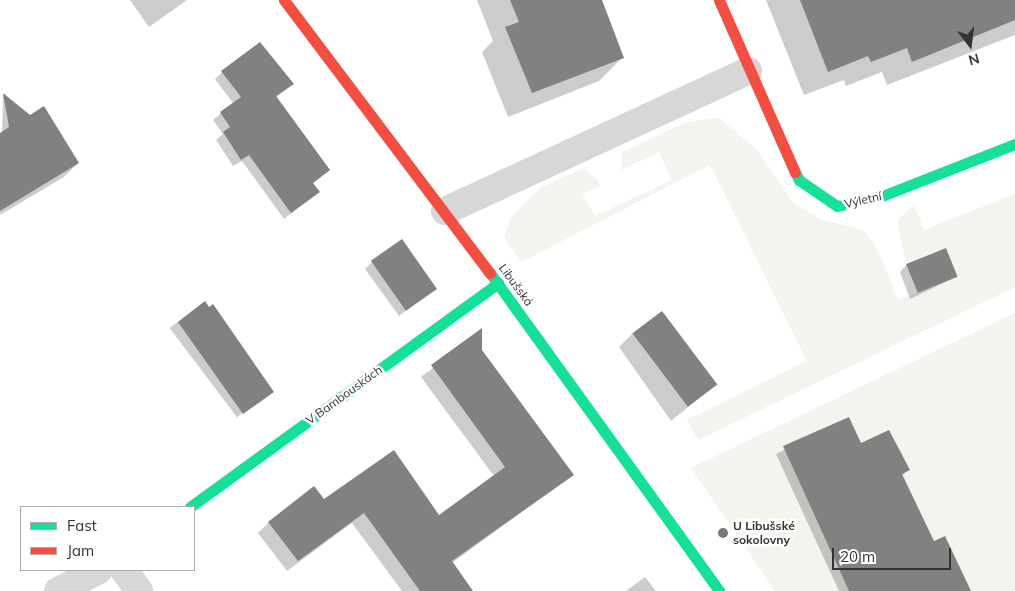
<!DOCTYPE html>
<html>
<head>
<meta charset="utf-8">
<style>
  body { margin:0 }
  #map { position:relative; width:1015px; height:591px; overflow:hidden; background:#fff; font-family:Mulish,sans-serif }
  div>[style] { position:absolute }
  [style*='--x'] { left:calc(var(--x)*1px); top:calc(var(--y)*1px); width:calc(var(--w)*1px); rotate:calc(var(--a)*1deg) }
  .green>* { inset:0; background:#f1f5ed }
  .shadow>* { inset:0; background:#0003; transform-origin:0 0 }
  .building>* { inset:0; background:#818181; transform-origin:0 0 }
  .street>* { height:28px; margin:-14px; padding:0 14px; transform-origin:14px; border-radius:14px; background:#d7d7d7 }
  .fast>* { height:11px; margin:-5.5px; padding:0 5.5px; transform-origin:5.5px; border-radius:5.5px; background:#16e098 }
  .jam>* { height:11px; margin:-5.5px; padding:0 5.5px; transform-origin:5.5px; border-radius:5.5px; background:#f24e42 }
  .dots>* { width:14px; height:14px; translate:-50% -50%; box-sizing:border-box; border:2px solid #fff; border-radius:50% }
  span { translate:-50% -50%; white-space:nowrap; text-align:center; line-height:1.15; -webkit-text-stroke:5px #fff; paint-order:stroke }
  .street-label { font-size:12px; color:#333 }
  .poi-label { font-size:12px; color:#333; font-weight:700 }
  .left { translate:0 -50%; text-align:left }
  .legend { position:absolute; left:20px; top:506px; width:175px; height:65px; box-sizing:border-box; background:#fff; border:1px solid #adadad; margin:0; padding:6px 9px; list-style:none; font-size:15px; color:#333 }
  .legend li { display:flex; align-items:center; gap:10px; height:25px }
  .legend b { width:25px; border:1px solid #adadad }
  .north { position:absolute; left:945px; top:20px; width:50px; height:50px; -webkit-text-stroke:4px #fff; paint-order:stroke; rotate:165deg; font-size:14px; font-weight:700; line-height:20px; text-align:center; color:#333 }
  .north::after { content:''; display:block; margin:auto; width:18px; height:22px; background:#333; clip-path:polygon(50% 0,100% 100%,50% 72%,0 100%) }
  .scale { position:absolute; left:832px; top:548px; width:119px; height:22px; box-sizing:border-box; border:2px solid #333; border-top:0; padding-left:6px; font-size:15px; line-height:18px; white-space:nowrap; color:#333; -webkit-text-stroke:4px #fff; paint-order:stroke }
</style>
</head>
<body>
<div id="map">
  <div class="green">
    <div style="clip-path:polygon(719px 118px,758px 151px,792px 201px,819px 219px,863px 230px,878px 250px,898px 300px,958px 277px,946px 248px,906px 263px,897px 221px,914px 204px,924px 230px,1015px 194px,1015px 287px,698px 440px,687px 420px,807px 361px,710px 165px,521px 262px,504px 237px,511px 218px,540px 188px,583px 168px,598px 180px,600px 186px,582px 194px,595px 216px,672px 180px,659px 152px,621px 170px,622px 152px,687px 122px)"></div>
    <div style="clip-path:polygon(1015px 313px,1015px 591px,775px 591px,691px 468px)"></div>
  </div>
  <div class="shadow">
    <div style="clip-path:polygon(130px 0,187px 0,149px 27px)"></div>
    <div style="clip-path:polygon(477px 0,600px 0,623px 57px,599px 81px,508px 117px,482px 52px,493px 41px)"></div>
    <div style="clip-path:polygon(766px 0,1015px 0,1015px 35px,887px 85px,882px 72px,846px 86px,844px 80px,804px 95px)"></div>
    <div style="clip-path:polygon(222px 72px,292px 84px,276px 98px,328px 170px,312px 184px,318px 192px,284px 219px,242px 161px,233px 166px,216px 140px,223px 134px,213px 120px,233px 103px,215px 79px)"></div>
    <div style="clip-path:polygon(3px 95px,78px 163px,64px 177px,0 215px)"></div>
    <div style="clip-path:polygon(372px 262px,435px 289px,399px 316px,365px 269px)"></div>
    <div style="clip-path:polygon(907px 264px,956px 277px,910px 299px,900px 272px)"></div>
    <div style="left:204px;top:302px;width:112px;height:43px;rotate:53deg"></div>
    <div style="clip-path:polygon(481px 331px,481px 351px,572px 475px,452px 563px,472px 591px,402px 591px,352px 523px,287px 571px,258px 533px,268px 523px,324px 501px,439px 516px,494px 476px,421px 377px)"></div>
    <div style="clip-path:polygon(633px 333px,715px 385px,671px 421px,619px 347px)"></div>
    <div style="clip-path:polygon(848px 418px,860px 445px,908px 470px,902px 476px,933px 542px,970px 591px,839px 591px,776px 454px)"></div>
    <div style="clip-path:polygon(645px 577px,656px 591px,626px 591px)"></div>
  </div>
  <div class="building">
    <div style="clip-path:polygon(510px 0,602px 0,624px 58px,532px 93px,505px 27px,519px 22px)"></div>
    <div style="clip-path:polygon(800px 0,1015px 0,1015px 20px,912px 62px,907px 48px,871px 62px,868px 56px,828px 72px)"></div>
    <div style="clip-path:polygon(260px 42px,294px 84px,276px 96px,330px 170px,313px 183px,320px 192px,291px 213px,249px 155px,241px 160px,223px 132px,230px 127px,220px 112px,241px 97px,221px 71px)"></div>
    <div style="clip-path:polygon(3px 93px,30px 115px,44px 106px,79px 163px,0 211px,0 133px,9px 127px)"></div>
    <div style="left:402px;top:239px;width:61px;height:38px;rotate:55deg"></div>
    <div style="left:946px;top:248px;width:31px;height:43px;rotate:68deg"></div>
    <div style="clip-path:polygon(205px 301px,209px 307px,213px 304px,274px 392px,243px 414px,178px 322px)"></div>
    <div style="left:662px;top:311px;width:92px;height:37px;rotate:53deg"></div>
    <div style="clip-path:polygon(482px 328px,482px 350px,574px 475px,452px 561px,473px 591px,420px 591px,364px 513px,298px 561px,268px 522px,314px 486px,324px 499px,394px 450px,439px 515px,505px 467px,431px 365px)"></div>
    <div style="clip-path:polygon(849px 417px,861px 443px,889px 430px,910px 470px,902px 474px,934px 541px,945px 536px,971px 591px,849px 591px,783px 446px)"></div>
  </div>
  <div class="street">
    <div style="--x:445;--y:211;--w:334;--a:-24.8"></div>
    <div style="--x:124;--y:570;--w:26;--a:54"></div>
    <div style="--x:58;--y:591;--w:46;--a:-27.1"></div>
  </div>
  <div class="fast">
    <div style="--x:795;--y:172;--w:9;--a:63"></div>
    <div style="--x:799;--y:180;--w:46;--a:34.4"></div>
    <div style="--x:837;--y:206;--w:46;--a:-12.5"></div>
    <div style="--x:882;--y:196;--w:143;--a:-21.4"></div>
    <div style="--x:490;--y:273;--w:392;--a:54.2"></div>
    <div style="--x:190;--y:507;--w:381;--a:-36"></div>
  </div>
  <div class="jam">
    <div style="--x:284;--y:0;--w:342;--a:53"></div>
    <div style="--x:719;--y:0;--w:188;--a:66.2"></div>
  </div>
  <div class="dots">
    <div style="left:723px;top:533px;background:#7a7a7a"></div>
  </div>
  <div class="street-label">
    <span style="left:863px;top:200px;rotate:-13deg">Výletní</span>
    <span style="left:516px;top:285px;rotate:54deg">Libušská</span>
    <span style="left:344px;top:395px;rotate:-36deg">V Bambouskách</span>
  </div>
  <div class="poi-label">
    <span class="left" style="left:733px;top:533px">U Libušské<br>sokolovny</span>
  </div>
  <ul class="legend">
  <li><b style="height:6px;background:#16e098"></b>Fast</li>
  <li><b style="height:6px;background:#f24e42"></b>Jam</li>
  </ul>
  <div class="north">N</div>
  <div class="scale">20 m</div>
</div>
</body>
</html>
